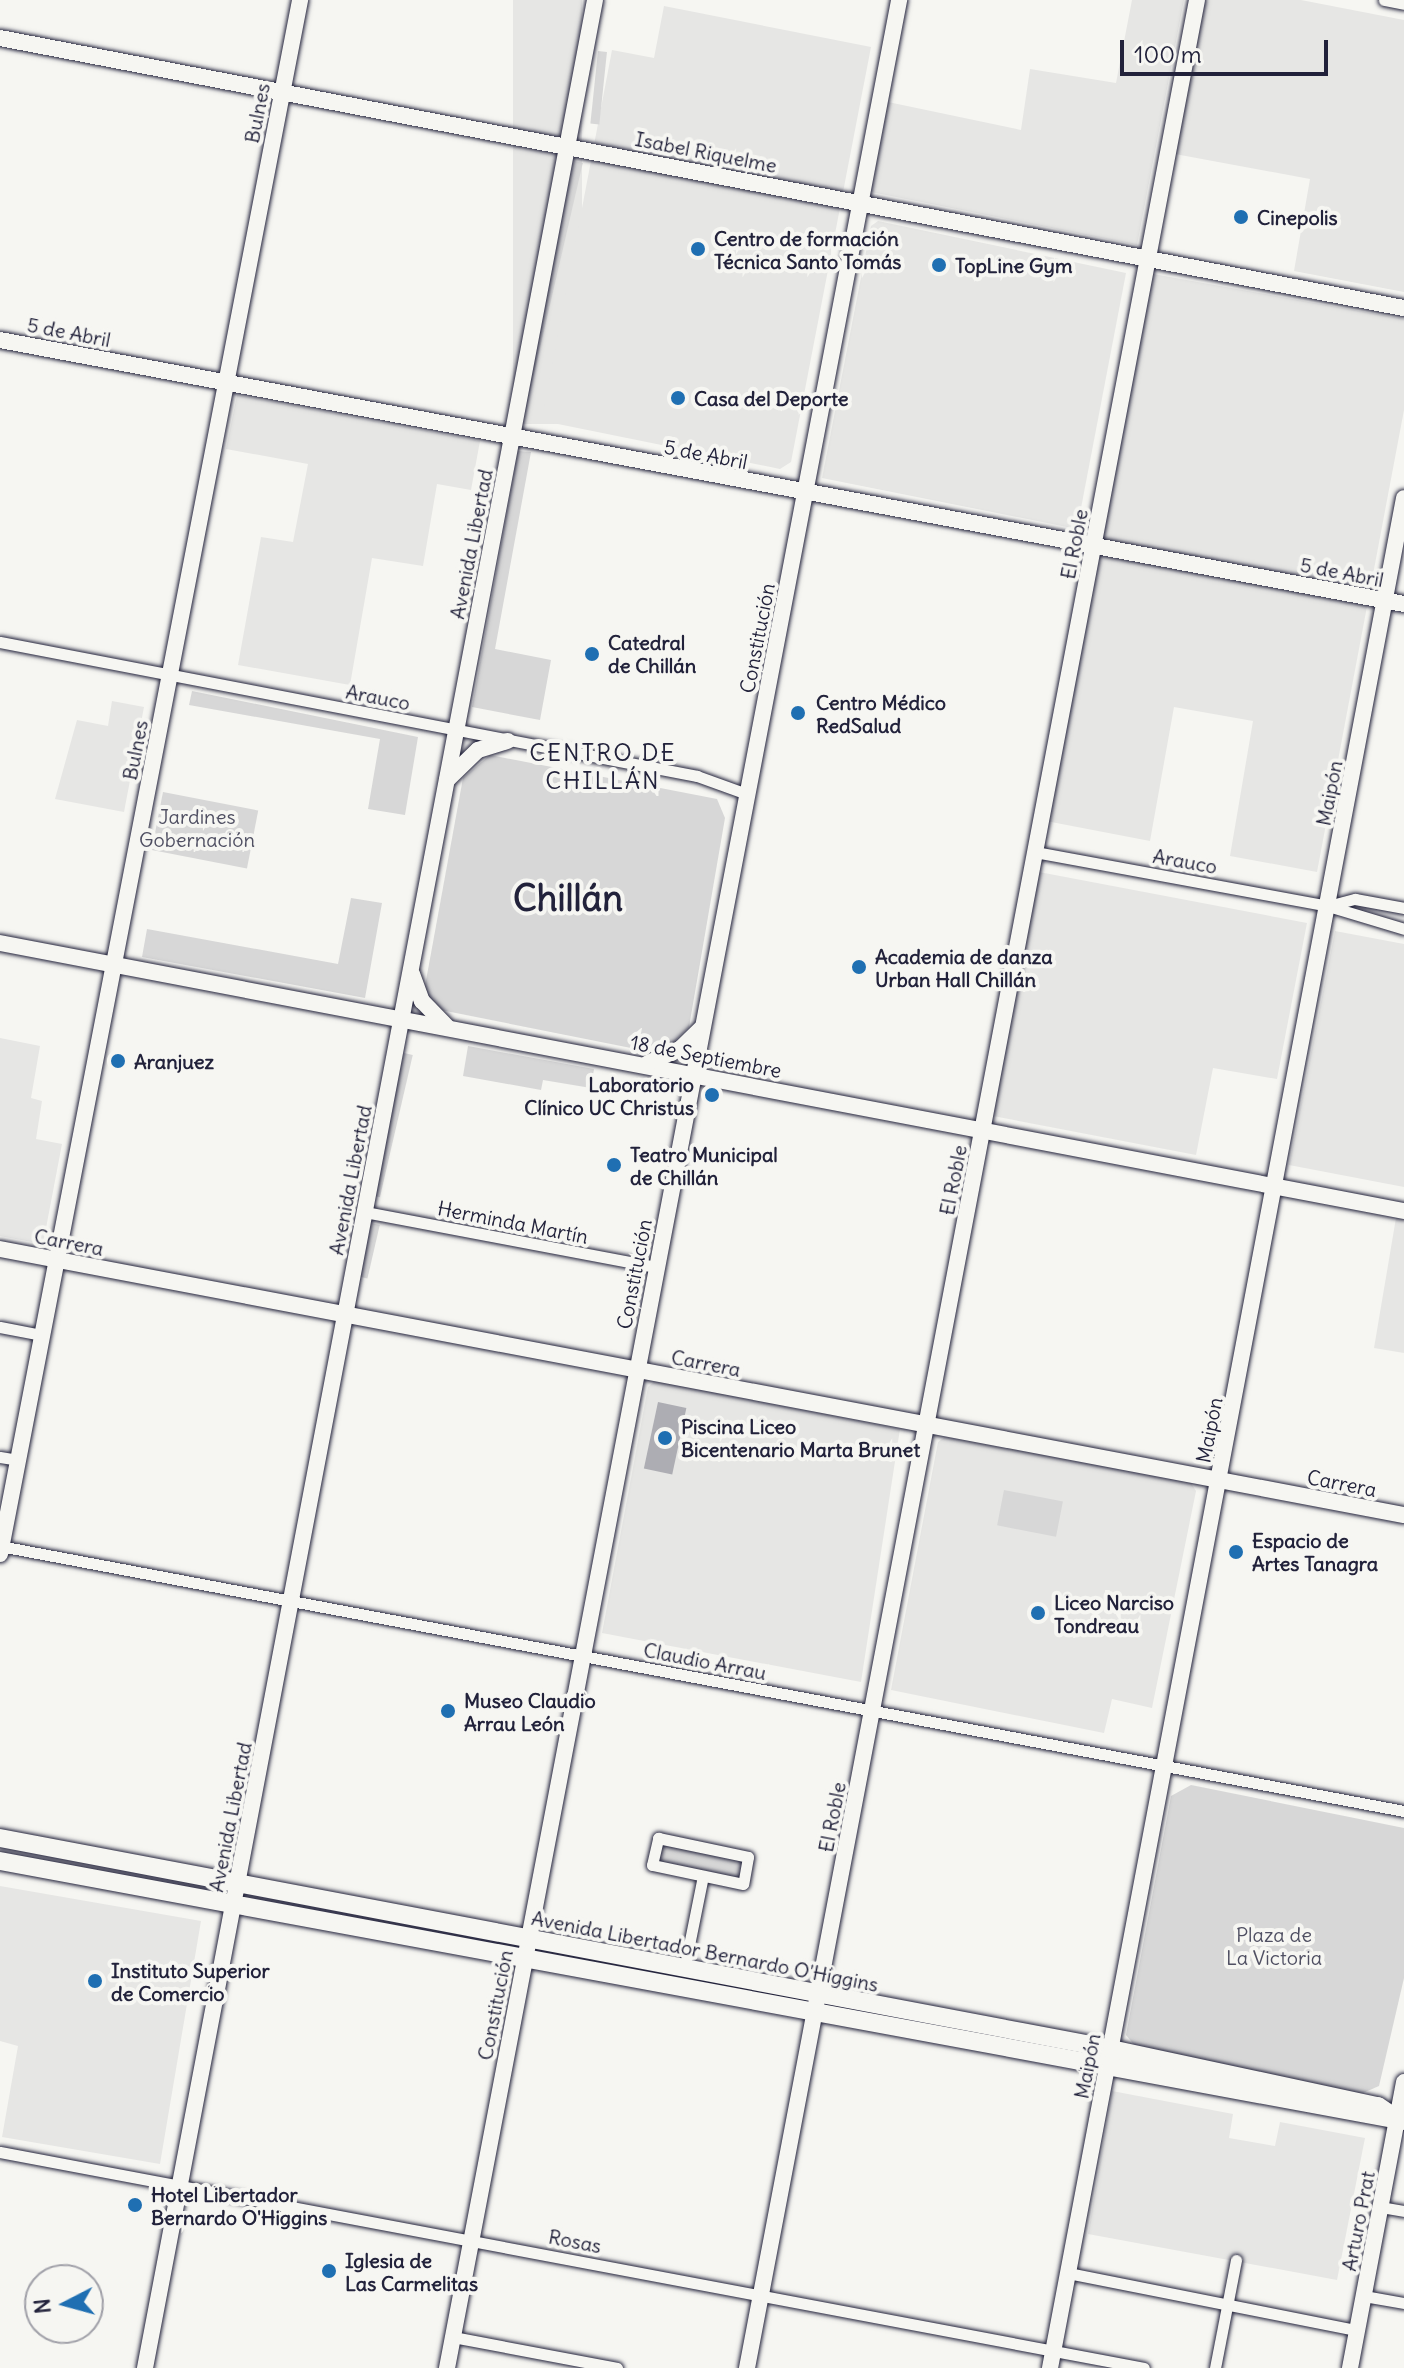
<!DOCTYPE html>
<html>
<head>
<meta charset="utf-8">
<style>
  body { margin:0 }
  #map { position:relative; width:1404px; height:2368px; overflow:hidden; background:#f6f6f2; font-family:Delius,sans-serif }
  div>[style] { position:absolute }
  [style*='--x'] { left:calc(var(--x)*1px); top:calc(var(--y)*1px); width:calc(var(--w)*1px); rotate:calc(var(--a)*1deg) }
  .built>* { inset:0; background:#e6e6e4; transform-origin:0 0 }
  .green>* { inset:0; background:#d7d7d7; transform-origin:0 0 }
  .water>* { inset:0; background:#adadb3; transform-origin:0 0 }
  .roads { filter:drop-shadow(0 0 2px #22223b) drop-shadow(0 0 2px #22223b) }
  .street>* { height:11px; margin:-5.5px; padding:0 5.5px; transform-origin:5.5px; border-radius:5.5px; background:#f6f6f2 }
  .secondary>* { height:16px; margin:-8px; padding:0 8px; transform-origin:8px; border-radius:8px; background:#f6f6f2 }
  .primary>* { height:18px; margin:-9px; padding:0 9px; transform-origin:9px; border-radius:9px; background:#f6f6f2 }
  .dots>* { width:22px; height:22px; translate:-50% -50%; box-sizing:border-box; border:4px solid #f6f6f2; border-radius:50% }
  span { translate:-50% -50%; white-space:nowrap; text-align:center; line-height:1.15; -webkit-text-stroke:8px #f6f6f2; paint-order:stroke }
  .street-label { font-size:20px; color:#22223b }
  .poi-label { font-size:20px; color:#22223b; font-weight:700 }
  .left { translate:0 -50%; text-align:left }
  .right { translate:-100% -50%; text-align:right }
  .park-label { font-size:20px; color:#4f4f62 }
  .quarter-label { font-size:24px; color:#22223b; letter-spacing:2px }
  .town-label { font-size:36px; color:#22223b; font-weight:700 }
  .north { position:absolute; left:24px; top:2264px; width:80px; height:80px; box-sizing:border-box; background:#f6f6f2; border:2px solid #a1a1a9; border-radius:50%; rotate:264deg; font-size:22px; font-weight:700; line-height:32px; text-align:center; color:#22223b }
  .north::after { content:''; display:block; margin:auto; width:28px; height:36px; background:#1f6fb2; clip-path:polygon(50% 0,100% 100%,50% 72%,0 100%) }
  .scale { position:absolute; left:1120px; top:40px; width:208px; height:36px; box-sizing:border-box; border:4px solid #22223b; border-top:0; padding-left:10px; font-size:24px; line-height:28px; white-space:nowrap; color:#22223b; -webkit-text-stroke:6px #f6f6f2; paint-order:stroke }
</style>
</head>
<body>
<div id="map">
  <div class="built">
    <div style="left:513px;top:0;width:69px;height:424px"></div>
    <div style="clip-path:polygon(1132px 0,1184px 0,1137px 245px,871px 192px,888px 102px,1021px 130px,1030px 69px,1116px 83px)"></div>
    <div style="clip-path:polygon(1199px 0,1301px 0,1404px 20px,1404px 292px,1294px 271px,1310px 179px,1175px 154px)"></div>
    <div style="clip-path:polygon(664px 6px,871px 47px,791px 462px,780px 469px,548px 422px,543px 414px,612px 50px,654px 58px)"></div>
    <div style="clip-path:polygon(878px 221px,1126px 273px,1077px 529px,822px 478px,871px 226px)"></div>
    <div style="clip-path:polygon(1153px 274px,1404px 319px,1404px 410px,1317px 872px,1230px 856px,1253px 721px,1174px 707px,1150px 841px,1046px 821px)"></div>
    <div style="clip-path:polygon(237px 395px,480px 441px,471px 490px,437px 484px,423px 566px,372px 558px,350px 685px,238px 665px,261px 537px,293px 542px,308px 464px,226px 449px)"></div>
    <div style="clip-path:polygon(112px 701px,144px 707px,124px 812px,55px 799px,77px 720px,108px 726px)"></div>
    <div style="clip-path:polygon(1039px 872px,1307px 923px,1277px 1079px,1213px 1068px,1196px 1155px,993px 1116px)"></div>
    <div style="clip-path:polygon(1335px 931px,1404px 944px,1404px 1187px,1289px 1165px)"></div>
    <div style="clip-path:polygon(0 1038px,40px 1046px,31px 1098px,42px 1101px,36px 1139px,62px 1144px,43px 1244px,0 1236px)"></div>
    <div style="clip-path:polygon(1396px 1218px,1404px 1219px,1404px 1353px,1374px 1348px)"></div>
    <div style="clip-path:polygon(655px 1381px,900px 1429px,861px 1682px,602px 1633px,648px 1387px)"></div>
    <div style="clip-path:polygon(945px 1437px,1191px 1483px,1196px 1491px,1152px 1708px,1112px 1699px,1104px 1733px,891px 1690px,938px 1442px)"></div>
    <div style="clip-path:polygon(0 1886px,201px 1921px,160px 2164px,2px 2137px,18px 2046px,0 2041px)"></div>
    <div style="clip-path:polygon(1112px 2091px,1233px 2114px,1229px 2138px,1275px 2146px,1280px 2122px,1365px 2138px,1337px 2280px,1088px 2234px)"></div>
  </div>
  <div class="green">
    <div style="left:598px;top:51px;width:9px;height:73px;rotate:6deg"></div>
    <div style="left:574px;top:161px;width:9px;height:261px;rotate:13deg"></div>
    <div style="clip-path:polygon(518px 451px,531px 452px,495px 649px,551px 660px,540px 720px,472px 707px)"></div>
    <div style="clip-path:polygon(192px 691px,418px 737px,405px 815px,368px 809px,380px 739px,189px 705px)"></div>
    <div style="clip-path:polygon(490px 755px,717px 799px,725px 818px,689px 1027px,667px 1049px,651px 1052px,441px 1010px,423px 997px,463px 778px)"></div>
    <div style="left:163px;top:792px;width:97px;height:59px;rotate:11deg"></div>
    <div style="clip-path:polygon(351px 898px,382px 903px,365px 998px,142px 957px,147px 929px,338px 964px)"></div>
    <div style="clip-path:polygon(468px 1046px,594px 1069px,591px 1088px,543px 1080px,541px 1090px,463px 1076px)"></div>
    <div style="left:404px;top:1053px;width:9px;height:146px;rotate:13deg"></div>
    <div style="left:371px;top:1223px;width:9px;height:55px;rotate:13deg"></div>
    <div style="left:1004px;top:1490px;width:60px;height:36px;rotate:11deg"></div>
    <div style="clip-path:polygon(1191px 1785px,1404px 1828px,1404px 1978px,1379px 2086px,1356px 2096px,1139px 2051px,1126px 2035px,1171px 1796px)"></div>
    <div style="left:659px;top:1841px;width:87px;height:22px;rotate:12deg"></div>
  </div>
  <div class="water">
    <div style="left:658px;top:1402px;width:29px;height:68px;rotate:12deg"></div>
  </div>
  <div class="roads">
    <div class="street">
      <div style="--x:1384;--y:0;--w:20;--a:11"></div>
      <div style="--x:0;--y:642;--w:710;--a:10.88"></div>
      <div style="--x:697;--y:776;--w:53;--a:19.8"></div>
      <div style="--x:1035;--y:852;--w:298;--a:10.4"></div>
      <div style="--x:1328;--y:906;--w:79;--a:16.8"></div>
      <div style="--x:1328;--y:906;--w:28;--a:-15"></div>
      <div style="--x:1355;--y:899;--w:50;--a:10.4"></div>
      <div style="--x:365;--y:1212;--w:296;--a:10.7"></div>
      <div style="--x:0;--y:1327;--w:43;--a:10.8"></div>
      <div style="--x:0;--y:1457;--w:18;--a:9"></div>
      <div style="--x:0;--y:1546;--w:1429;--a:10.69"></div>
      <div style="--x:658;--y:1838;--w:92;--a:11.9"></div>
      <div style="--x:748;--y:1857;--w:27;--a:100"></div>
      <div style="--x:743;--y:1884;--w:93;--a:-168.2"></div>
      <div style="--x:652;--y:1865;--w:28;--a:-77"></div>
      <div style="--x:684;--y:1970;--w:96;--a:-78.6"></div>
      <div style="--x:0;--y:2152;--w:1164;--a:10.69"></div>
      <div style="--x:1381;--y:2207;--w:23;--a:10"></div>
      <div style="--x:1068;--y:2273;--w:295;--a:11.2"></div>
      <div style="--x:1364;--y:2296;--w:41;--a:9.9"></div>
      <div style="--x:453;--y:2337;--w:167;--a:10.7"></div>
      <div style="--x:1215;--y:2368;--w:110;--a:-79"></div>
    </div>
    <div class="secondary">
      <div style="--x:0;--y:38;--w:1430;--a:10.89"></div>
      <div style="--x:0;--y:340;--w:1429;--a:10.65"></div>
      <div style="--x:447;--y:780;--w:43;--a:-44.1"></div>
      <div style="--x:478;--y:750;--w:31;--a:-17"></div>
      <div style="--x:0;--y:943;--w:1429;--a:10.81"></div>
      <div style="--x:412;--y:974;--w:29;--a:70"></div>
      <div style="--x:422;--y:1001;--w:36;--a:46"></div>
      <div style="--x:648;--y:1063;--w:35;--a:-24"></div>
      <div style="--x:680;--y:1049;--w:29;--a:-44"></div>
      <div style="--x:0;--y:1249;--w:1429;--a:10.73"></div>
      <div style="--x:0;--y:1554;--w:1583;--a:-79.07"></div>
      <div style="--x:145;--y:2368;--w:2410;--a:-79.24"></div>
      <div style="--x:447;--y:2368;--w:2411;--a:-79.19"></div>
      <div style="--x:747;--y:2368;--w:2410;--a:-79.24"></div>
      <div style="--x:1050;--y:2368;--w:1903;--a:-79.28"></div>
      <div style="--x:1350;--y:2368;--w:291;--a:-79.3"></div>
    </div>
    <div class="primary">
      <div style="--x:0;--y:1838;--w:1131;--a:10.75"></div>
      <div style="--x:1111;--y:2049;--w:273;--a:12.1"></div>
      <div style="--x:1378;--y:2106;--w:23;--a:34"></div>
      <div style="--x:0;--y:1861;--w:1428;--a:10.49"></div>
    </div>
  </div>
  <div class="dots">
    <div style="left:1241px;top:217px;background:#1f6fb2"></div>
    <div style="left:698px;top:249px;background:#1f6fb2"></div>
    <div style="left:939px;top:265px;background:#1f6fb2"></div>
    <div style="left:678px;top:398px;background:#1f6fb2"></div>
    <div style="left:592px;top:654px;background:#1f6fb2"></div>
    <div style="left:798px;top:713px;background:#1f6fb2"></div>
    <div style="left:859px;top:967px;background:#1f6fb2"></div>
    <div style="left:118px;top:1061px;background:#1f6fb2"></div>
    <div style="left:712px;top:1095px;background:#1f6fb2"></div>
    <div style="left:614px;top:1165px;background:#1f6fb2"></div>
    <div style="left:665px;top:1438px;background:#1f6fb2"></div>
    <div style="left:1236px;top:1552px;background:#1f6fb2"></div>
    <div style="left:1038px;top:1613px;background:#1f6fb2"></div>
    <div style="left:448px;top:1711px;background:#1f6fb2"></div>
    <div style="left:95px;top:1981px;background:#1f6fb2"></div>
    <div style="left:135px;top:2205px;background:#1f6fb2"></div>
    <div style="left:329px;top:2271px;background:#1f6fb2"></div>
  </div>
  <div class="street-label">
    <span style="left:257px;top:113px;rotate:-79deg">Bulnes</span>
    <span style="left:706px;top:152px;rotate:11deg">Isabel Riquelme</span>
    <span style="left:69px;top:332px;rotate:11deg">5 de Abril</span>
    <span style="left:706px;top:454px;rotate:11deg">5 de Abril</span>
    <span style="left:471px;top:544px;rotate:-79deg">Avenida Libertad</span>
    <span style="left:1074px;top:544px;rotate:-79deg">El Roble</span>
    <span style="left:1342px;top:572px;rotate:11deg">5 de Abril</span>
    <span style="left:757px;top:638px;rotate:-79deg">Constitución</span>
    <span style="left:378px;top:697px;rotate:11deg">Arauco</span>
    <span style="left:135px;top:750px;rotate:-79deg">Bulnes</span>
    <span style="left:1329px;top:793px;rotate:-79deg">Maipón</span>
    <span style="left:1185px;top:861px;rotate:10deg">Arauco</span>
    <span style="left:706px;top:1056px;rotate:11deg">18 de Septiembre</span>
    <span style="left:350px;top:1180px;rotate:-79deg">Avenida Libertad</span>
    <span style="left:953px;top:1180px;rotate:-79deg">El Roble</span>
    <span style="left:513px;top:1222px;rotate:11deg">Herminda Martín</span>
    <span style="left:69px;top:1242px;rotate:11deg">Carrera</span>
    <span style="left:634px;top:1274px;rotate:-79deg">Constitución</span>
    <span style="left:706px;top:1363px;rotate:11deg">Carrera</span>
    <span style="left:1209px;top:1430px;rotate:-79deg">Maipón</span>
    <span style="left:1342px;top:1483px;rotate:11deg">Carrera</span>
    <span style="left:705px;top:1661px;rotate:11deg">Claudio Arrau</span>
    <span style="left:230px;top:1817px;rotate:-79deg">Avenida Libertad</span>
    <span style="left:832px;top:1817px;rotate:-79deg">El Roble</span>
    <span style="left:705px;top:1951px;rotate:11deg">Avenida Libertador Bernardo O'Higgins</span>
    <span style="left:495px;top:2005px;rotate:-79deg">Constitución</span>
    <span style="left:1087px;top:2066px;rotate:-79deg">Maipón</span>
    <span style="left:1358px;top:2221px;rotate:-79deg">Arturo Prat</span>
    <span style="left:575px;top:2241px;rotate:11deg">Rosas</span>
  </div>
  <div class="poi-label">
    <span class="left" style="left:1257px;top:217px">Cinepolis</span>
    <span class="left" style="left:714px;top:250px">Centro de formación<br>Técnica Santo Tomás</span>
    <span class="left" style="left:955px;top:265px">TopLine Gym</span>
    <span class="left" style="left:694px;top:398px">Casa del Deporte</span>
    <span class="left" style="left:608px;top:654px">Catedral<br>de Chillán</span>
    <span class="left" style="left:816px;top:714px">Centro Médico<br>RedSalud</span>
    <span class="left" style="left:875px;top:968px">Academia de danza<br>Urban Hall Chillán</span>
    <span class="left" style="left:134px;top:1061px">Aranjuez</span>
    <span class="right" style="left:694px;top:1096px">Laboratorio<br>Clínico UC Christus</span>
    <span class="left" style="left:630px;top:1166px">Teatro Municipal<br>de Chillán</span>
    <span class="left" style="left:681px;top:1438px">Piscina Liceo<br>Bicentenario Marta Brunet</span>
    <span class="left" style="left:1252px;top:1552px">Espacio de<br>Artes Tanagra</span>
    <span class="left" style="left:1054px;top:1614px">Liceo Narciso<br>Tondreau</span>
    <span class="left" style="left:464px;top:1712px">Museo Claudio<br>Arrau León</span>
    <span class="left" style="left:111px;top:1982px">Instituto Superior<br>de Comercio</span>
    <span class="left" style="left:151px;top:2206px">Hotel Libertador<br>Bernardo O'Higgins</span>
    <span class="left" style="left:345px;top:2272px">Iglesia de<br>Las Carmelitas</span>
  </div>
  <div class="park-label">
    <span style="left:197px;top:828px">Jardines<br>Gobernación</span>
    <span style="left:1274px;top:1946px">Plaza de<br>La Victoria</span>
  </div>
  <div class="quarter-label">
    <span style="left:603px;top:767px">CENTRO DE<br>CHILLÁN</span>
  </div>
  <div class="town-label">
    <span style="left:568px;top:899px">Chillán</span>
  </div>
  <div class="north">N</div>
  <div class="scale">100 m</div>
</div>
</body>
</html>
